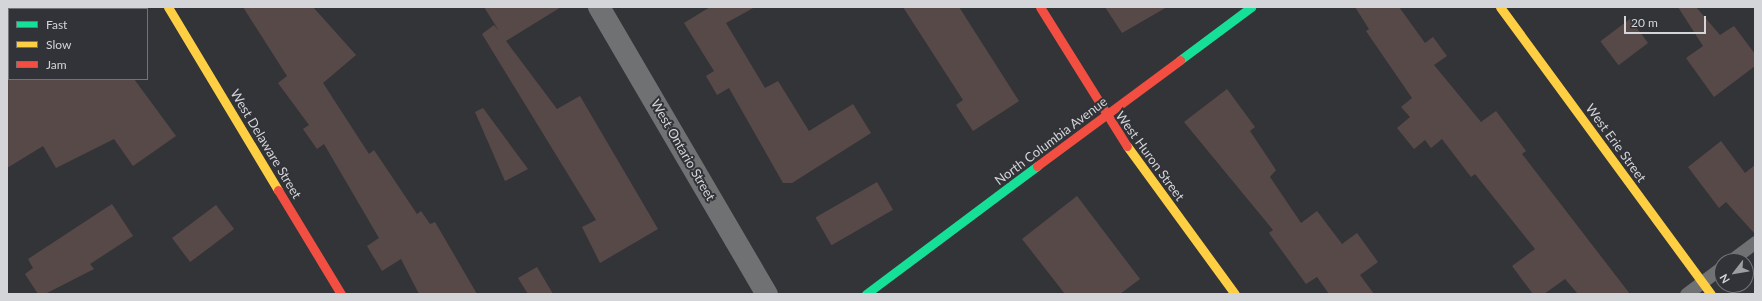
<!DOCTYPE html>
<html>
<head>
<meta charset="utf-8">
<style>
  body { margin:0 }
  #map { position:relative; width:1762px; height:301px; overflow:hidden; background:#333437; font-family:Lato,sans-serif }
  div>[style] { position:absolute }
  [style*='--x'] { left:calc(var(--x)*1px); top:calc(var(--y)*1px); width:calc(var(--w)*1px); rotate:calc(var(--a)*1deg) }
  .building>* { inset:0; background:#584949; transform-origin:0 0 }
  .lane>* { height:13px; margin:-6.5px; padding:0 6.5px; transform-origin:6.5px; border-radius:6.5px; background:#707173 }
  .street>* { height:22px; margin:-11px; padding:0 11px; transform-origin:11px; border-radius:11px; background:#707173 }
  .fast>* { height:9px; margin:-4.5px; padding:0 4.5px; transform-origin:4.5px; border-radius:4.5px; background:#16e098 }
  .slow>* { height:9px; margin:-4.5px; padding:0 4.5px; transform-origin:4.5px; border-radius:4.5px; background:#ffcf43 }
  .jam>* { height:9px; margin:-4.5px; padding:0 4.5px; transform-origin:4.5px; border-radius:4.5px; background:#f24e42 }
  span { translate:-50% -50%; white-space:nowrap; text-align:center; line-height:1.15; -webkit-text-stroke:4px #323338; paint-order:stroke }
  .street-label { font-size:13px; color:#d4d5d8 }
  .frame { position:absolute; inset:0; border:8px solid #d4d5d8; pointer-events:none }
  .legend { position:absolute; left:8px; top:8px; width:140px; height:72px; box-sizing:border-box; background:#323338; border:1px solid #737478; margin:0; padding:5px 7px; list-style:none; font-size:12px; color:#d4d5d8 }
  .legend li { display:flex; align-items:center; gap:8px; height:20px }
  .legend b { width:20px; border:1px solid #737478 }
  .north { position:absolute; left:1714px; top:253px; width:40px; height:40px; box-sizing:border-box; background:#323338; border:1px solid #737478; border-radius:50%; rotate:239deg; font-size:11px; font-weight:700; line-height:16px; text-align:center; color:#d4d5d8 }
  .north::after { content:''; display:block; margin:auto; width:14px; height:18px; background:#9c9da0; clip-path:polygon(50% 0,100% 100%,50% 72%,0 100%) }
  .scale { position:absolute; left:1624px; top:16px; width:82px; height:18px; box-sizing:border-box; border:2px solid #d4d5d8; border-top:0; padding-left:5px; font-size:12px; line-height:14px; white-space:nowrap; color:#d4d5d8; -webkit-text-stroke:3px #323338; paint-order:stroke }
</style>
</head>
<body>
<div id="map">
  <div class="building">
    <div style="clip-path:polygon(243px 7px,313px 7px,356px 55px,323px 83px,369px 154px,374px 150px,417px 214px,421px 211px,430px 224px,435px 222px,477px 294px,419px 294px,401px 259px,382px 271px,367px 246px,379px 238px,324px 144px,317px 149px,303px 129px,309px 125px,278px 83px,287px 76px)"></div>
    <div style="clip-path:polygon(484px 7px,561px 7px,506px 41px,557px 109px,580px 96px,658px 229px,600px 263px,582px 227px,596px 220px,482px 34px,494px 25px,499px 31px)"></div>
    <div style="clip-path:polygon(710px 7px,755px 7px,726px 23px,765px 88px,778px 81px,809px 131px,853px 104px,871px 133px,792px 183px,783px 183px,729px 88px,717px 95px,706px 76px,714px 71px,684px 23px)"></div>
    <div style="clip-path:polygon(903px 7px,959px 7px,1019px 101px,973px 131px,956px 105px,963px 100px)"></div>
    <div style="clip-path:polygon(1105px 7px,1167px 7px,1122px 33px)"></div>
    <div style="clip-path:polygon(1355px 7px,1399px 7px,1425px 43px,1433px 37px,1447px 56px,1434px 65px,1481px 122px,1496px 111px,1526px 151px,1522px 154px,1630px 294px,1578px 294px,1565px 279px,1544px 294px,1533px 294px,1512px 266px,1535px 249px,1475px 174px,1471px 177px,1442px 139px,1431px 148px,1425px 140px,1414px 149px,1397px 128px,1410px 117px,1401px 107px,1412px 98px,1366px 31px,1369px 29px)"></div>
    <div style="clip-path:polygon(1678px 7px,1696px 7px,1720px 35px,1734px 26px,1755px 54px,1755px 66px,1714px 97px,1686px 58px,1703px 46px)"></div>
    <div style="left:1630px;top:19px;width:30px;height:37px;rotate:53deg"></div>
    <div style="clip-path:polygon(7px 79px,134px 79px,176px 136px,133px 166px,114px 139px,56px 168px,43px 146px,7px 168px)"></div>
    <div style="clip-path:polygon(1227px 89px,1255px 127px,1250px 131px,1276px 170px,1270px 177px,1301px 223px,1317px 211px,1342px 244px,1357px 233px,1378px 262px,1360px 275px,1374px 294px,1329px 294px,1317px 277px,1306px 284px,1269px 233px,1273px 230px,1184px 122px)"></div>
    <div style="clip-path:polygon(483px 108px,528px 169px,505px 181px,475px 112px)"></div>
    <div style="clip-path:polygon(1721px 141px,1745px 173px,1755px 165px,1755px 234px,1726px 202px,1719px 208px,1688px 167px)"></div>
    <div style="left:877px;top:182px;width:32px;height:71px;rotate:60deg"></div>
    <div style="clip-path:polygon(1077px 196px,1140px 279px,1120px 294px,1065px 294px,1022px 239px)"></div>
    <div style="clip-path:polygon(112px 204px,133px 236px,90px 264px,94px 269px,45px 294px,38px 294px,25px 274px,33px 268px,28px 259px)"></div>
    <div style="left:216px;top:205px;width:30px;height:55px;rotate:53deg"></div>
    <div style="clip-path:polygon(537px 267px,553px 294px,528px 294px,518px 278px)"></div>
  </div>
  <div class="lane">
    <div style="--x:1730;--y:261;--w:31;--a:-37"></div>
    <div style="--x:1686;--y:294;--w:45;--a:-36.9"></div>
  </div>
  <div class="street">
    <div style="--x:599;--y:7;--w:333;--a:59.7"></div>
  </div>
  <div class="fast">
    <div style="--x:1180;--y:60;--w:89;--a:-36.7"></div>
    <div style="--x:866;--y:294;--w:214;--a:-36.8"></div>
  </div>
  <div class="slow">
    <div style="--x:168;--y:7;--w:214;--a:59"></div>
    <div style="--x:1500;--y:7;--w:356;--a:53.7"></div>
    <div style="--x:1127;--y:146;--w:183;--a:53.9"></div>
  </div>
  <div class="jam">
    <div style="--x:1040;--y:7;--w:164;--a:58"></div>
    <div style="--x:1037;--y:166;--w:178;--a:-36.5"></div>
    <div style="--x:278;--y:190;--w:122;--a:58.8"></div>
  </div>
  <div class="street-label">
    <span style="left:1051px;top:141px;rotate:-37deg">North Columbia Avenue</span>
    <span style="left:1616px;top:143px;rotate:54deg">West Erie Street</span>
    <span style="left:266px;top:144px;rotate:59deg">West Delaware Street</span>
    <span style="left:683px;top:150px;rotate:60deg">West Ontario Street</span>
    <span style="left:1150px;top:156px;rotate:54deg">West Huron Street</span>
  </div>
  <div class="frame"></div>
  <ul class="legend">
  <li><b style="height:5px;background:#16e098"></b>Fast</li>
  <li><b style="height:5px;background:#ffcf43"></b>Slow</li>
  <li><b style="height:5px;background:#f24e42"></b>Jam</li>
  </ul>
  <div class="north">N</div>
  <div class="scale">20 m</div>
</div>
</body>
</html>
